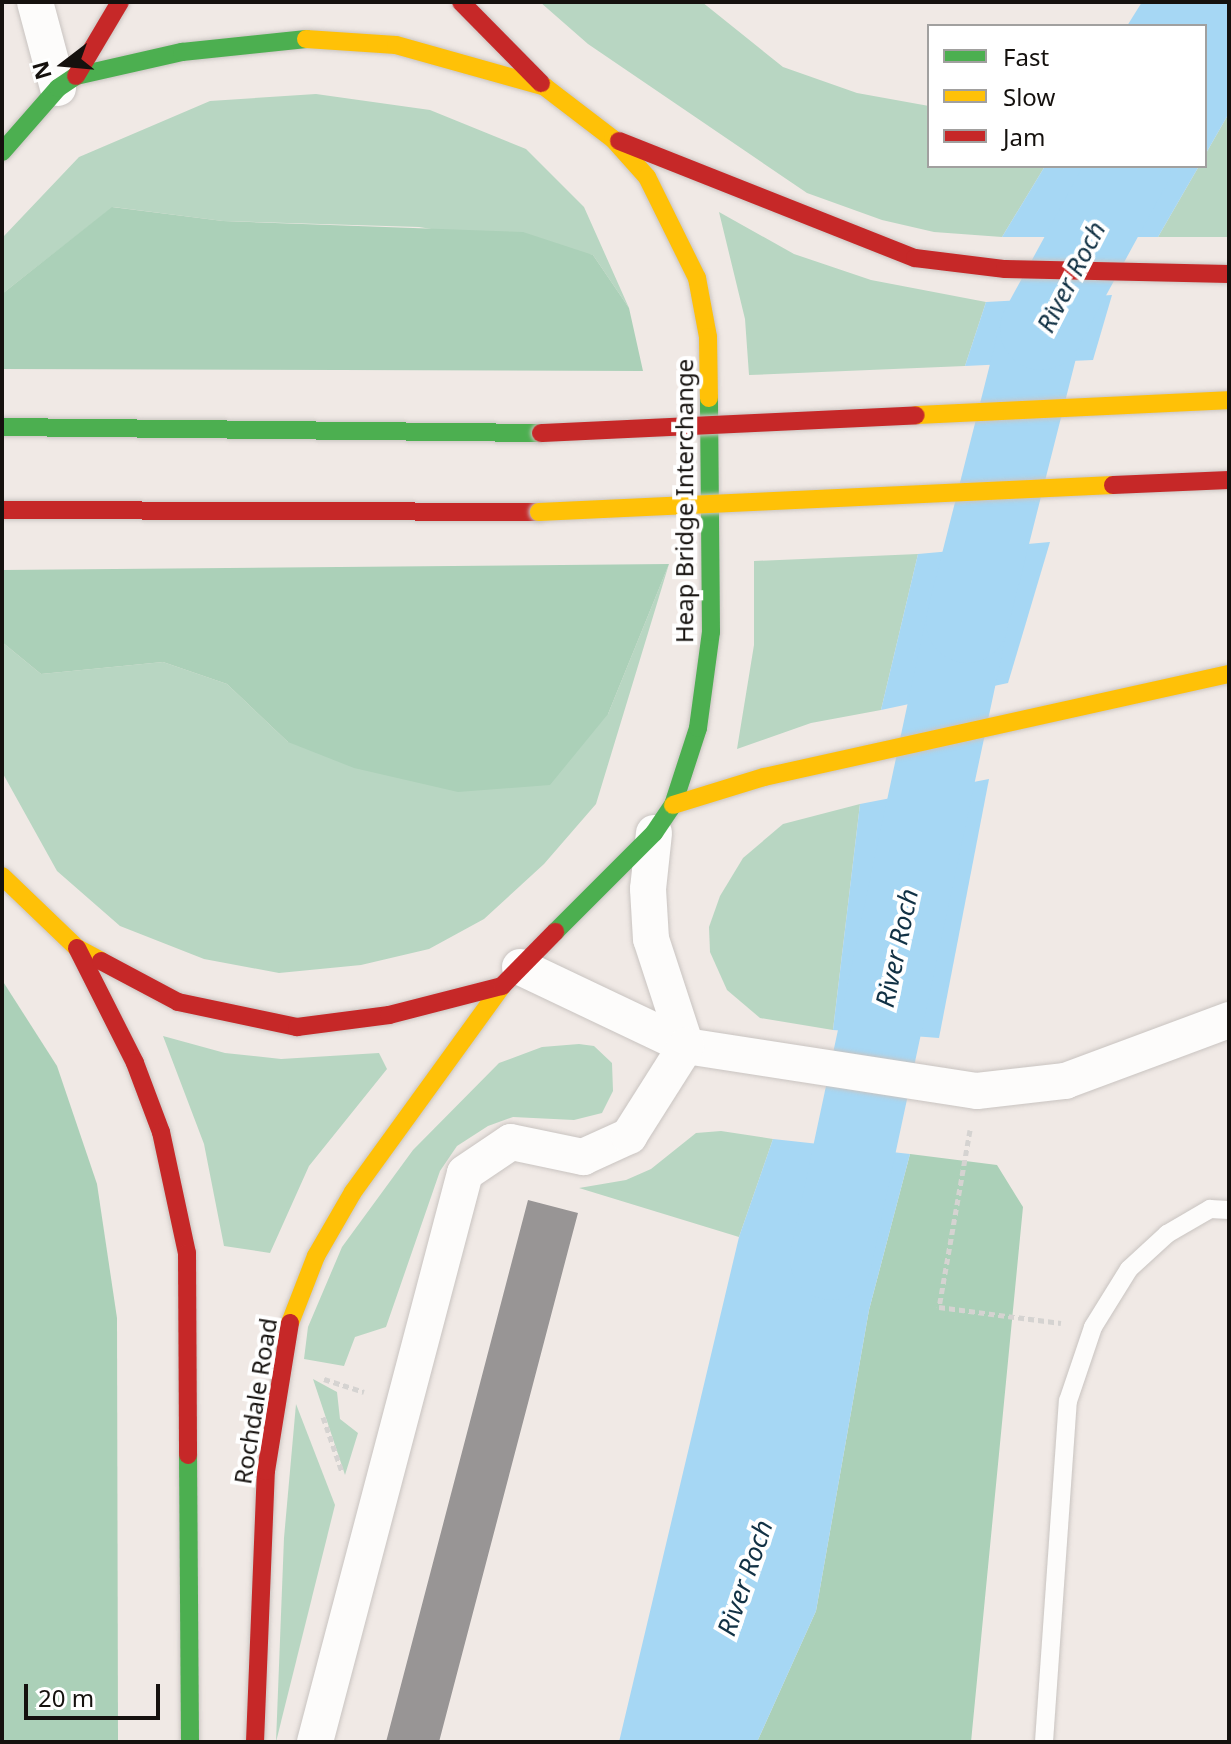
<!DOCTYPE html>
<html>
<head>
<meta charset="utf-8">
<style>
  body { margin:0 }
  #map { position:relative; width:1231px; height:1744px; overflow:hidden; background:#f0e9e5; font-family:"Noto Sans",sans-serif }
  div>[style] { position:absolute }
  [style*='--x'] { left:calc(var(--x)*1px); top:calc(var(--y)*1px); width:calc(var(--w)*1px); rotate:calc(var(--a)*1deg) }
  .green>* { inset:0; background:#b8d6c2 }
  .forest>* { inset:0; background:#abd0b8 }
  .water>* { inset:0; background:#a6d7f4 }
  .river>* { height:82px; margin:-41px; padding:0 41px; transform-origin:41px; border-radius:41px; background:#a6d7f4 }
  .building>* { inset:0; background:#989595 }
  .path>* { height:5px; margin-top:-2.5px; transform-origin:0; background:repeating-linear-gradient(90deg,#d5d3d1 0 6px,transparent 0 10px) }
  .roads { filter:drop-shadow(0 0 2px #c9c4c1) drop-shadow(0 0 2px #c9c4c1) }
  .lane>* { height:18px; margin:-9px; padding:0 9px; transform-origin:9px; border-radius:9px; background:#fdfcfb }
  .street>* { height:36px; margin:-18px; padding:0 18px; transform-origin:18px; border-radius:18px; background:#fdfcfb }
  .fast>* { height:18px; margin:-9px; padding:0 9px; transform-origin:9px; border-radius:9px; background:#4caf50 }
  .slow>* { height:18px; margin:-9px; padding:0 9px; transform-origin:9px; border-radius:9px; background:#ffc107 }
  .jam>* { height:18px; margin:-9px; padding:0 9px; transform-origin:9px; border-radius:9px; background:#c62828 }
  .bridges { filter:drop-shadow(0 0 2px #c9c4c1) drop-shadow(0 0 2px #c9c4c1) }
  .slow-bridge>* { height:18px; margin:-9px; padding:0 9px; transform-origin:9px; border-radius:9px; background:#ffc107 }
  .jam-bridge>* { height:18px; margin:-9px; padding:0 9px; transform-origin:9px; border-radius:9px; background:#c62828 }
  span { translate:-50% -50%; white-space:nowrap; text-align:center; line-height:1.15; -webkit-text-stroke:8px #fff; paint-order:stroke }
  .street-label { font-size:24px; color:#15110e }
  .water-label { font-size:26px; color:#113144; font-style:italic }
  .frame { position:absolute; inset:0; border:4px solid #15110e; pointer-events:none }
  .legend { position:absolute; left:927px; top:24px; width:280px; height:144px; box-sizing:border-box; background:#fff; border:2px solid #a1a09f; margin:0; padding:10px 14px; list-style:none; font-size:24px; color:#15110e }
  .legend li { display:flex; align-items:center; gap:16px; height:40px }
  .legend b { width:40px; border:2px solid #a1a09f }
  .north { position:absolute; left:24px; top:24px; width:80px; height:80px; -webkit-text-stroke:6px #fff; paint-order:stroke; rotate:254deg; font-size:22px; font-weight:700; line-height:32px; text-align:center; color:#15110e }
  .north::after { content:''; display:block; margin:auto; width:28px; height:36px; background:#15110e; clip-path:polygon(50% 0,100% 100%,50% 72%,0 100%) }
  .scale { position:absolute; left:24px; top:1684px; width:136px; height:36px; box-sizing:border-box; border:4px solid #15110e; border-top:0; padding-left:10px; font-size:24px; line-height:28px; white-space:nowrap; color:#15110e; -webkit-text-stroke:6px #fff; paint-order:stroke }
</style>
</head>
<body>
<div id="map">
  <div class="green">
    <div style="clip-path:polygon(540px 2px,702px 2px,783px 67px,857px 93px,929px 106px,929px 166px,1045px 166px,1002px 237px,934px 232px,882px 220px,807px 193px,588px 44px)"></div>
    <div style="clip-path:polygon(316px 94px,430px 110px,526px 149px,584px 207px,629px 308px,593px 255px,419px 227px,223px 221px,113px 207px,2px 294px,4px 236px,79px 157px,210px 101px)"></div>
    <div style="clip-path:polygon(1229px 113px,1229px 237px,1158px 237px,1199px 166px,1205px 166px,1205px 155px)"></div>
    <div style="clip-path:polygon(719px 212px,794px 254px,871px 280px,986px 302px,965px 366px,749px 375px,745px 319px)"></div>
    <div style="clip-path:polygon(918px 554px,881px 710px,811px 723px,737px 749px,754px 645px,754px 561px)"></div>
    <div style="clip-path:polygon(669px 564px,596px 804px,544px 864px,484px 919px,429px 949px,361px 965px,279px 973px,204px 959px,120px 926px,57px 871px,2px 772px,2px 642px,41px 674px,163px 662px,227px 684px,288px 742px,608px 714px)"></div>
    <div style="clip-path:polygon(860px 804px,833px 1030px,760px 1018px,727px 990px,710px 952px,709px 927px,720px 896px,743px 858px,783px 824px)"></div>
    <div style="clip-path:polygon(163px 1036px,225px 1053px,281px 1059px,379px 1053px,387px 1069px,309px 1166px,270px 1253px,224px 1246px,204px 1144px)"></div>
    <div style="clip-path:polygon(579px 1044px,594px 1046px,612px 1063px,613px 1091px,602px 1113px,574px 1120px,513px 1117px,488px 1126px,457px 1146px,440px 1171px,386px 1327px,355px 1337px,344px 1366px,304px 1359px,308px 1327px,342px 1247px,413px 1150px,499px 1063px,542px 1047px)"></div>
    <div style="clip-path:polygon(721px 1131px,773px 1139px,739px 1237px,579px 1188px,626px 1180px,651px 1169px,696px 1133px)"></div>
    <div style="clip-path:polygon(313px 1379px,337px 1392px,340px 1419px,358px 1433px,345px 1475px)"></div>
    <div style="clip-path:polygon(296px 1404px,335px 1505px,276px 1742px,284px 1538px)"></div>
  </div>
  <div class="forest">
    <div style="clip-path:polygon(112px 207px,223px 221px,523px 232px,593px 255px,629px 308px,643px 371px,2px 369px,2px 294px)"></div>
    <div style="clip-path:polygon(669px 564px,608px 714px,550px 785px,458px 792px,354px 768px,288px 742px,227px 684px,163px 662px,41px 674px,2px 642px,2px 570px)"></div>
    <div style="clip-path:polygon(2px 980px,57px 1066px,97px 1184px,117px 1318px,118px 1742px,2px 1742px)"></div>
    <div style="clip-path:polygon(910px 1154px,997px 1165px,1023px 1207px,971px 1742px,757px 1742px,816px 1611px,869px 1310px)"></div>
  </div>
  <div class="water">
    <div style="clip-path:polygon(1142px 2px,1229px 2px,1229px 113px,1205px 155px,1205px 26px,1127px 26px)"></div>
    <div style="clip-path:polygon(1045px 166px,1199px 166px,1158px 237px,1002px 237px)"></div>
    <div style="clip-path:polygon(1112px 295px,1093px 360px,965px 366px,986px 302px)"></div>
    <div style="clip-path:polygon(1050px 542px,1008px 683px,881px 710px,918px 554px)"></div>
    <div style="clip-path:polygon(989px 779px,939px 1038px,833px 1030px,860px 804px)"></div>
    <div style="clip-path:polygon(773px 1139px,910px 1154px,869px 1310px,816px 1611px,757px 1742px,619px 1742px,739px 1237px)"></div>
  </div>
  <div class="river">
    <div style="--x:831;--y:1259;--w:651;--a:-77.95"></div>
    <div style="--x:967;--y:622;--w:302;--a:-75.8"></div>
    <div style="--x:1041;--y:329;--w:186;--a:-61.4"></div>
  </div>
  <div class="building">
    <div style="clip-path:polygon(528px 1200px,578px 1213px,569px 1247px,439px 1742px,386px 1742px)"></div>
  </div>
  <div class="path">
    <div style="--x:970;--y:1130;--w:180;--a:99.9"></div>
    <div style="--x:939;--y:1307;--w:123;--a:7.5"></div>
    <div style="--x:324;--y:1379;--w:42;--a:18"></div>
    <div style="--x:323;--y:1417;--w:58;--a:70.9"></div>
  </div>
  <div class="roads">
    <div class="lane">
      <div style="--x:1044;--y:1742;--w:342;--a:-86"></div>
      <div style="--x:1068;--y:1401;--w:78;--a:-71.3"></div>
      <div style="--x:1093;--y:1327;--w:68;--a:-58.2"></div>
      <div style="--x:1129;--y:1269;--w:52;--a:-42.6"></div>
      <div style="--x:1167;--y:1234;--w:50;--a:-30.2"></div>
      <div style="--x:1210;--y:1209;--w:19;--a:3"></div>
    </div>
    <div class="street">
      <div style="--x:35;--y:2;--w:89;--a:75"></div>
      <div style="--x:654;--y:833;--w:56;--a:96.1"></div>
      <div style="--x:648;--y:889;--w:50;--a:86.6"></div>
      <div style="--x:651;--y:939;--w:113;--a:71.9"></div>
      <div style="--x:520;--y:967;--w:184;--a:25.4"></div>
      <div style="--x:686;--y:1046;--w:294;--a:8.8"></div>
      <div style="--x:977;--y:1091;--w:89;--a:-6.5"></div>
      <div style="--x:1065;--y:1081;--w:175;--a:-20.4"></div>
      <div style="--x:315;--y:1742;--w:588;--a:-75.23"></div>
      <div style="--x:465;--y:1173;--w:55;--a:-34"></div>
      <div style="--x:511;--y:1142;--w:74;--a:11.8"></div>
      <div style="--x:583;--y:1157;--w:51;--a:-24.5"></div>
      <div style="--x:629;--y:1136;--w:107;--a:-57.7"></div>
    </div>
    <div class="fast">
      <div style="--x:2;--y:152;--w:85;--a:-48.8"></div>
      <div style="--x:58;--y:88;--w:22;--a:-34"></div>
      <div style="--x:76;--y:76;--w:109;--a:-12.8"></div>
      <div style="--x:182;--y:52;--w:125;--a:-6"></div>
      <div style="--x:2;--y:427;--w:539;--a:0.64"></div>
      <div style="--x:555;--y:932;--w:140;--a:-45"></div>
      <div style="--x:654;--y:833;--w:34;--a:-56"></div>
      <div style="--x:673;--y:805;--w:81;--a:-72"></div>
      <div style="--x:698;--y:728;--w:97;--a:-82.3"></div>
      <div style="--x:711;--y:632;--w:234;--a:-90.5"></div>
      <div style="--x:188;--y:1455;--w:287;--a:89.6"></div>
    </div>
    <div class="slow">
      <div style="--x:306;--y:39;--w:90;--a:3.8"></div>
      <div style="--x:396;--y:45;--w:155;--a:15.7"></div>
      <div style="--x:545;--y:87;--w:86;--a:37.4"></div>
      <div style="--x:613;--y:139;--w:51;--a:48.2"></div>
      <div style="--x:647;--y:177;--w:113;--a:63.7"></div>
      <div style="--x:697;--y:278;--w:60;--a:79.4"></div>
      <div style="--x:708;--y:337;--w:61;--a:89.1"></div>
      <div style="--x:673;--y:805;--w:95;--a:-17.1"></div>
      <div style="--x:764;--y:777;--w:476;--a:-12.5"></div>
      <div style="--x:2;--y:876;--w:104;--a:43.8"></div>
      <div style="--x:77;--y:948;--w:27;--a:28"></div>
      <div style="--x:290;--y:1323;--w:72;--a:-68.8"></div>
      <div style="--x:316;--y:1256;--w:74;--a:-60"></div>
      <div style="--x:353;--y:1192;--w:254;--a:-54.1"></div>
    </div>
    <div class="jam">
      <div style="--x:461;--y:2;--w:114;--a:45.4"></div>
      <div style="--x:76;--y:76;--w:86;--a:-59.3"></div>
      <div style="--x:619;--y:141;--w:318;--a:21.6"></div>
      <div style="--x:915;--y:258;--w:91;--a:7"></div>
      <div style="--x:1005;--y:269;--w:224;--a:1.3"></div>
      <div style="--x:2;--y:510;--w:537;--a:0.21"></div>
      <div style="--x:77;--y:948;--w:129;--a:63.2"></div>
      <div style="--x:135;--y:1063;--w:74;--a:69.4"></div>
      <div style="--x:161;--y:1132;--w:124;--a:77.9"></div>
      <div style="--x:187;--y:1253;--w:202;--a:89.7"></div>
      <div style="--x:101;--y:961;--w:87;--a:28"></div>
      <div style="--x:178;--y:1002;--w:122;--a:11.9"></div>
      <div style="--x:297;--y:1027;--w:93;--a:-7.4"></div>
      <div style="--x:389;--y:1015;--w:117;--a:-14.4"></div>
      <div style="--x:502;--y:986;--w:76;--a:-45.5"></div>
      <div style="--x:255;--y:1742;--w:271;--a:-87.7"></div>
      <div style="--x:266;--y:1471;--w:150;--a:-80.8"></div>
    </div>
  </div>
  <div class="bridges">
    <div class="slow-bridge">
      <div style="--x:916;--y:415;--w:313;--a:-2.7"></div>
      <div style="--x:539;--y:512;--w:575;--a:-2.69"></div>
    </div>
    <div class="jam-bridge">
      <div style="--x:541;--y:433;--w:375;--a:-2.7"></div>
      <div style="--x:1113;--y:485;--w:116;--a:-2.5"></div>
    </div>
  </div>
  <div class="street-label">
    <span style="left:684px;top:501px;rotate:-90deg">Heap Bridge Interchange</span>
    <span style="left:255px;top:1401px;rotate:-81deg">Rochdale Road</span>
  </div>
  <div class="water-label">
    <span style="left:1071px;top:277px;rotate:-63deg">River Roch</span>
    <span style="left:897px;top:948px;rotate:-78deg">River Roch</span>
    <span style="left:745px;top:1578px;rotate:-71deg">River Roch</span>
  </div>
  <div class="frame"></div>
  <ul class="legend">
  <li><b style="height:10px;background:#4caf50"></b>Fast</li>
  <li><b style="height:10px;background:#ffc107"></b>Slow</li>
  <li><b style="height:10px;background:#c62828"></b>Jam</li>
  </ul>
  <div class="north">N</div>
  <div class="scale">20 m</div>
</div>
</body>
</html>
